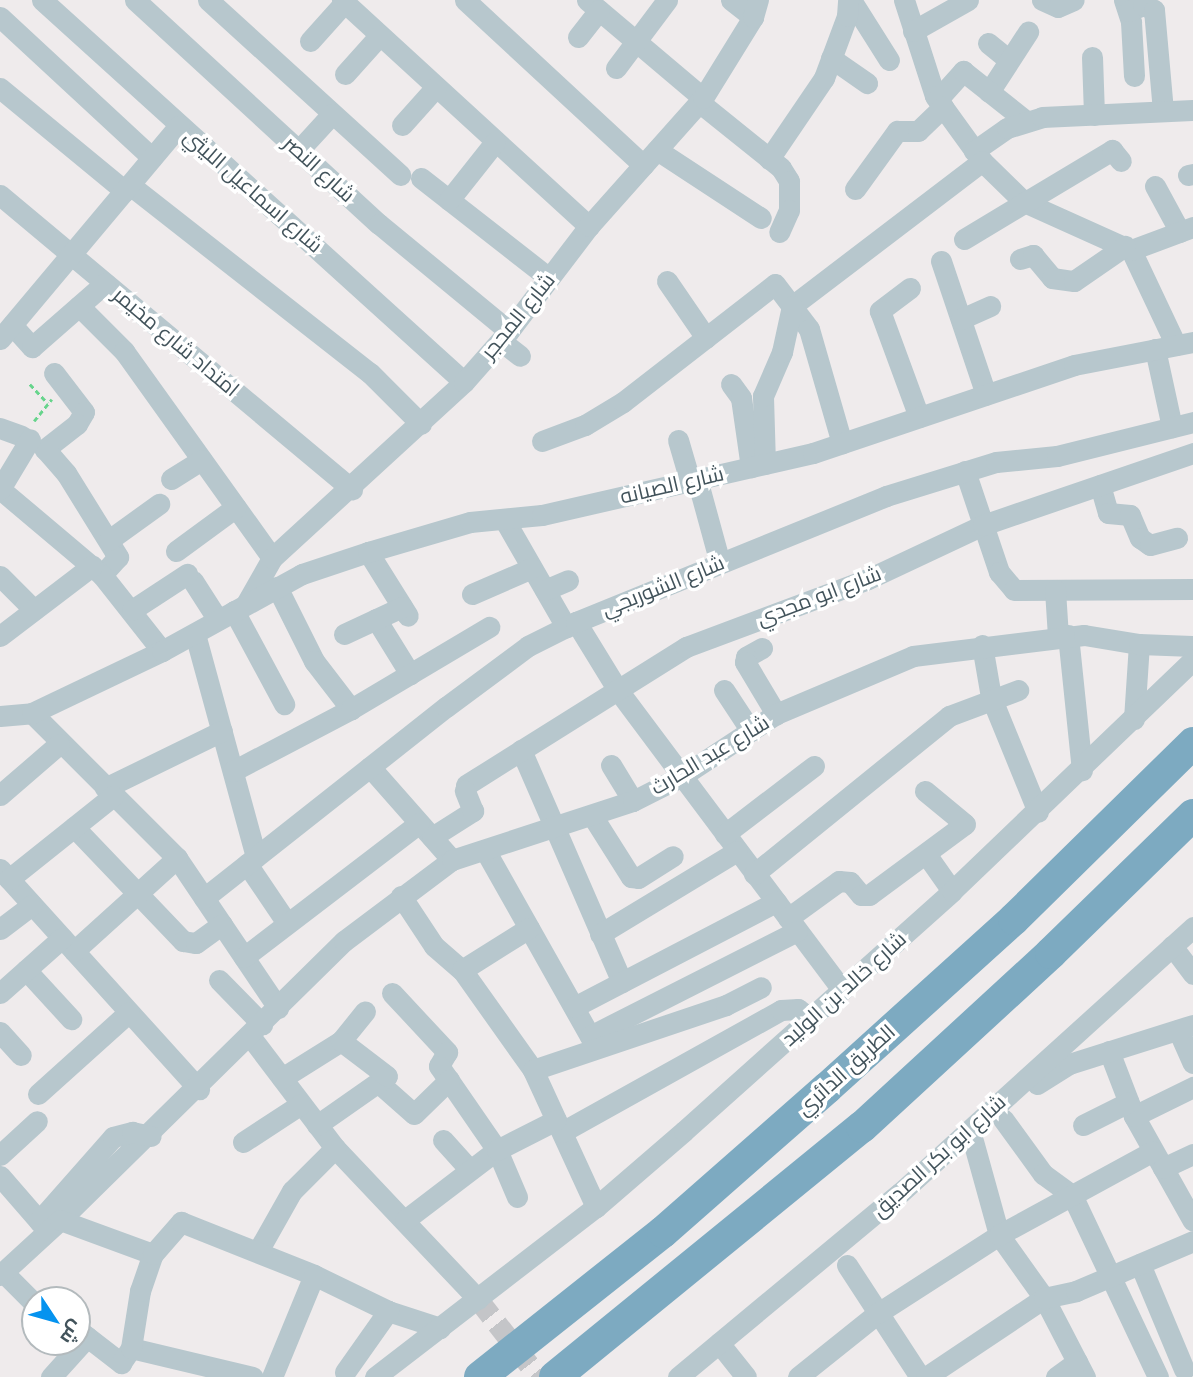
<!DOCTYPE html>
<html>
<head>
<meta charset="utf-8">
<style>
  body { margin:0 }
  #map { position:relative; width:1193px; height:1377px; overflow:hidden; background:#efebec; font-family:Montserrat,Cairo,sans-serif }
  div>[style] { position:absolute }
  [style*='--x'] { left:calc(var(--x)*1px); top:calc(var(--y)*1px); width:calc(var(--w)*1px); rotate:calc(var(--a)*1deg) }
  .minor-tunnel>* { height:21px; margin-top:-10.5px; transform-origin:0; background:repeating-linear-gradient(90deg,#c4c5c8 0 21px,transparent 0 31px) }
  .path>* { height:2.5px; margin-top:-1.25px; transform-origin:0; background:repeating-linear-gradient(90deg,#67d48c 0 5px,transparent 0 8.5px) }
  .minor>* { height:21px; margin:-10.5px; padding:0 10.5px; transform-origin:10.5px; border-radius:10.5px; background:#b7c7cd }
  .highway>* { height:32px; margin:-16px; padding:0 16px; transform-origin:16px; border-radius:16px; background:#7daac1 }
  span { translate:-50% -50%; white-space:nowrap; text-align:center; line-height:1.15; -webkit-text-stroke:7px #fff; paint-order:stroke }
  .street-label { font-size:21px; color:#42535b }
  .north { position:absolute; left:21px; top:1286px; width:70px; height:70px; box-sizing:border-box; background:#fff; border:2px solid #b3babd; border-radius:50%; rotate:126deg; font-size:19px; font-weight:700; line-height:28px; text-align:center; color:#42535b }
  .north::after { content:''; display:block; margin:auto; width:24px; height:32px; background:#0593ef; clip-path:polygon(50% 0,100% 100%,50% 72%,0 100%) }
</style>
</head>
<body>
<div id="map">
  <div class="minor-tunnel">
    <div style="--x:478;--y:1299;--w:99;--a:52"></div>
  </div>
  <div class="path">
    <div style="--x:30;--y:384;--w:26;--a:47"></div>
    <div style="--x:34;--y:421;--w:28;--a:-51"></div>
  </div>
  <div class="minor">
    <div style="--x:42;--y:0;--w:569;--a:42.15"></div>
    <div style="--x:135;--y:0;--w:331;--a:42.6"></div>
    <div style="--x:379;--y:224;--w:168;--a:39.5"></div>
    <div style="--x:208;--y:0;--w:260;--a:42.3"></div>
    <div style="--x:342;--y:0;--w:335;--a:42.5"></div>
    <div style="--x:465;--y:0;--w:243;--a:42.8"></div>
    <div style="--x:587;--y:0;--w:152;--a:40.2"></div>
    <div style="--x:731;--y:0;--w:28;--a:38"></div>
    <div style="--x:851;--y:0;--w:71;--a:57.7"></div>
    <div style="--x:904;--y:0;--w:101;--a:72.1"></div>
    <div style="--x:935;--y:96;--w:80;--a:54.1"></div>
    <div style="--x:982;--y:161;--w:59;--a:44.3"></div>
    <div style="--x:1024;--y:202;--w:117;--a:24.2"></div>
    <div style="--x:1131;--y:250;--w:105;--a:64.7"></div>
    <div style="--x:1042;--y:0;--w:17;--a:24"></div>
    <div style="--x:1058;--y:7;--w:17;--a:-24"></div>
    <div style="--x:1124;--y:0;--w:23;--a:72"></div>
    <div style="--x:1131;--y:22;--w:54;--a:86.8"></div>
    <div style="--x:1129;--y:11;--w:15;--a:-23"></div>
    <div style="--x:1143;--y:5;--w:12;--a:24"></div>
    <div style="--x:1154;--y:10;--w:101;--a:84.9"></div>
    <div style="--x:0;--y:17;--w:207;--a:42.8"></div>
    <div style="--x:913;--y:31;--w:63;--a:-29.4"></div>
    <div style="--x:578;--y:37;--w:34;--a:-52"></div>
    <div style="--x:310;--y:41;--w:52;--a:-48.1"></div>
    <div style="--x:988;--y:43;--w:27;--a:39"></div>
    <div style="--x:1092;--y:57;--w:58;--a:88"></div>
    <div style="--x:831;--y:58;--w:44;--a:34.8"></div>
    <div style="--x:616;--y:68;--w:85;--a:-53.1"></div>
    <div style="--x:345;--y:74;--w:52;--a:-48.1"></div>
    <div style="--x:0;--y:88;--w:162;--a:39.5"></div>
    <div style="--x:989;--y:92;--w:72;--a:-57"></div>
    <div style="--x:938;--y:99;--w:38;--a:-48"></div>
    <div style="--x:963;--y:71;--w:80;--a:38.4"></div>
    <div style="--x:699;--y:102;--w:105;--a:38.8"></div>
    <div style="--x:781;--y:168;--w:15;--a:58"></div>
    <div style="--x:789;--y:181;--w:29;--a:90"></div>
    <div style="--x:789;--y:210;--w:24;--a:114"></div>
    <div style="--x:402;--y:125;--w:51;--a:-48.2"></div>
    <div style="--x:299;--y:150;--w:49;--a:-47.5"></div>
    <div style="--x:657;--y:150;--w:124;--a:33.2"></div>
    <div style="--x:974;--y:151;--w:40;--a:-34.9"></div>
    <div style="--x:1007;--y:128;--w:37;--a:-17"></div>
    <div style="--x:1042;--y:117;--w:151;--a:-2.7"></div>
    <div style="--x:769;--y:159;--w:98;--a:-55.8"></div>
    <div style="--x:824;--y:78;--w:66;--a:-69.6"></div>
    <div style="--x:847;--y:16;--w:16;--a:-86"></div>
    <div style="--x:1188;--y:175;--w:5;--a:-11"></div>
    <div style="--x:421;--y:178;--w:162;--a:38"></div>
    <div style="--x:130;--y:185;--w:305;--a:38.1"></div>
    <div style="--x:370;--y:373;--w:72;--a:45"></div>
    <div style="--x:1155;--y:186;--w:52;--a:61.5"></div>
    <div style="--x:855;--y:189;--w:72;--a:-54.1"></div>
    <div style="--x:897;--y:131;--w:21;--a:0"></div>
    <div style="--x:918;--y:131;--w:35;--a:-44"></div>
    <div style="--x:0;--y:195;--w:459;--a:39.9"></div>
    <div style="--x:449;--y:200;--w:74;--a:-51.6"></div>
    <div style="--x:964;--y:239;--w:173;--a:-31"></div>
    <div style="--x:1112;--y:150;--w:14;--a:51"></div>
    <div style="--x:1131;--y:250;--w:66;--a:-20.4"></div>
    <div style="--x:1020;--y:259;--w:14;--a:-17"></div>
    <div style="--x:1033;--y:255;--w:30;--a:50"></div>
    <div style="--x:1052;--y:278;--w:22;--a:8"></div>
    <div style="--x:1074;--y:281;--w:62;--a:-34.5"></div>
    <div style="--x:941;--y:261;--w:141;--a:71.4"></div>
    <div style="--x:667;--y:281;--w:69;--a:55.6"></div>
    <div style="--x:910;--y:288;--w:38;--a:143"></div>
    <div style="--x:880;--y:311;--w:113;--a:69.8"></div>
    <div style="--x:79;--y:306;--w:64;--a:45"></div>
    <div style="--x:124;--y:351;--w:254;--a:54.4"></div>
    <div style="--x:792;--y:306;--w:239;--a:-37.3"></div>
    <div style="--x:961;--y:319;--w:32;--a:-24"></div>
    <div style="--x:12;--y:325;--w:30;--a:48"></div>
    <div style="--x:32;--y:347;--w:97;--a:-41.2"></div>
    <div style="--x:0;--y:339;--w:278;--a:-50"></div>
    <div style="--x:501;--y:341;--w:24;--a:38"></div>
    <div style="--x:1155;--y:349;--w:80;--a:77.7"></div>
    <div style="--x:54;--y:373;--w:49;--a:52.4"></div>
    <div style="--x:84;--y:412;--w:14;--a:120"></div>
    <div style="--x:77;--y:424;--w:41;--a:142"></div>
    <div style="--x:45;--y:449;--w:32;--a:49"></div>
    <div style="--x:66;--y:473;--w:99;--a:58.2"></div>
    <div style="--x:118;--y:557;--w:24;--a:132"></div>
    <div style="--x:731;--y:384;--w:17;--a:54"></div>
    <div style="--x:741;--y:398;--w:70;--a:81.8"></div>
    <div style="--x:0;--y:428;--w:23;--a:20"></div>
    <div style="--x:678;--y:440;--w:43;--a:73.7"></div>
    <div style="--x:542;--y:441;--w:46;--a:-20.4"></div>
    <div style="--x:585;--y:425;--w:44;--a:-31.2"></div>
    <div style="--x:623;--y:402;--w:192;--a:-37.8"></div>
    <div style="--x:775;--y:284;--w:56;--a:52.9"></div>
    <div style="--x:809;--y:329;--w:119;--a:73.9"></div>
    <div style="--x:765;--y:464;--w:68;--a:-91.7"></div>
    <div style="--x:763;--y:396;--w:48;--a:-66.6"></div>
    <div style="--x:782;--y:352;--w:47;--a:-77.7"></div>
    <div style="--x:965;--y:471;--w:107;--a:71.4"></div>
    <div style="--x:999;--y:572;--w:23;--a:50"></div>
    <div style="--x:1014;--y:590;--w:179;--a:-0.3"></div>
    <div style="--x:171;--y:479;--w:36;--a:-32"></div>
    <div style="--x:697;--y:479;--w:87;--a:74.7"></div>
    <div style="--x:1100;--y:485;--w:29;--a:74"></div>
    <div style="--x:1108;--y:513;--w:22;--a:5"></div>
    <div style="--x:1130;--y:515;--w:25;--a:67"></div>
    <div style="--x:1140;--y:538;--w:12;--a:35"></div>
    <div style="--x:1150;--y:545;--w:28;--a:-15"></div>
    <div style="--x:0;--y:489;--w:133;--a:40.1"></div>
    <div style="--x:102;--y:575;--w:97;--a:51.7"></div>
    <div style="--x:0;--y:489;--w:58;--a:-59"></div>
    <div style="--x:504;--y:519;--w:125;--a:60.1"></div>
    <div style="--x:109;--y:540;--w:62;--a:-35.8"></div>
    <div style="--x:176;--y:551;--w:74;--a:-36.3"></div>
    <div style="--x:368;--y:552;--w:75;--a:58"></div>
    <div style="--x:0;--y:576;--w:48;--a:45"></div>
    <div style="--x:193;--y:581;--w:46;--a:57.3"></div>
    <div style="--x:277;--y:587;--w:83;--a:63.4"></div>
    <div style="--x:314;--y:661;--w:61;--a:52.4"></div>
    <div style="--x:545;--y:590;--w:25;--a:-23"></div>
    <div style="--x:1055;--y:590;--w:46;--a:86.3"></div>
    <div style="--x:472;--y:594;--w:65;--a:-23.4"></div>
    <div style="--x:246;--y:604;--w:53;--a:-60.5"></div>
    <div style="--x:272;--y:558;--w:260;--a:-42.5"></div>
    <div style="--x:464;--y:382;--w:68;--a:-48.6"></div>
    <div style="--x:509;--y:331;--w:132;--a:-52.7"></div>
    <div style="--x:589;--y:226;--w:171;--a:-48.3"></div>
    <div style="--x:703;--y:98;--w:95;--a:-58.3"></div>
    <div style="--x:753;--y:17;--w:18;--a:-74"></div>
    <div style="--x:132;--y:610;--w:66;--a:-33.2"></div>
    <div style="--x:234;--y:611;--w:106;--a:61.7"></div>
    <div style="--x:376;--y:619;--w:65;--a:58.3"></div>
    <div style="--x:576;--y:622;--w:79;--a:58.5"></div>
    <div style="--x:617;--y:689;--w:376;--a:53.2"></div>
    <div style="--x:195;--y:634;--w:231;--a:74.7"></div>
    <div style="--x:344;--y:634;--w:64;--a:-25"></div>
    <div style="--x:1068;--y:635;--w:136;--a:84.1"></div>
    <div style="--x:0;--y:636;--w:116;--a:-37.3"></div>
    <div style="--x:982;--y:645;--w:53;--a:80.2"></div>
    <div style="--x:991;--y:697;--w:124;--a:67.8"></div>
    <div style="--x:762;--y:648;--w:18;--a:151"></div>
    <div style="--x:746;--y:657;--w:5;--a:101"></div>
    <div style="--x:745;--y:662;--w:61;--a:59.2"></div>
    <div style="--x:724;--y:690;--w:49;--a:56.6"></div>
    <div style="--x:32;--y:713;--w:205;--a:45"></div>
    <div style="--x:177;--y:858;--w:181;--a:56"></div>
    <div style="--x:0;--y:716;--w:32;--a:-5"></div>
    <div style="--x:32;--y:713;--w:144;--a:-25.5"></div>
    <div style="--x:162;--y:651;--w:160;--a:-28.8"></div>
    <div style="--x:302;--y:574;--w:70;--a:-18.4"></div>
    <div style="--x:368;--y:552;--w:106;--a:-16.4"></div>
    <div style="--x:470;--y:522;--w:72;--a:-5.6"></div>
    <div style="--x:542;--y:515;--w:278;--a:-12.9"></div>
    <div style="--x:813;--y:453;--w:275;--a:-18.6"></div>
    <div style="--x:1074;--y:365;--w:121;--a:-10.9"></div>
    <div style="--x:1134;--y:719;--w:75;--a:-86.2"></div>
    <div style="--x:521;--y:750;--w:253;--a:66.5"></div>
    <div style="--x:611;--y:765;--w:42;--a:58.6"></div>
    <div style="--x:370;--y:767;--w:124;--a:48.6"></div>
    <div style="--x:233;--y:771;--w:133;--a:-27.7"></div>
    <div style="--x:351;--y:709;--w:161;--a:-30.7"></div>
    <div style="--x:466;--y:785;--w:260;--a:-32.1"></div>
    <div style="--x:686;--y:647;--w:194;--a:-20.5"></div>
    <div style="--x:868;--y:579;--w:127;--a:-25.2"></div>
    <div style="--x:983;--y:525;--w:222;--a:-18.9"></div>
    <div style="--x:105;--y:788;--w:130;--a:-26"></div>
    <div style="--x:0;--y:795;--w:78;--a:-40.8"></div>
    <div style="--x:593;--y:817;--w:71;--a:57.7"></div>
    <div style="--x:631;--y:877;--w:7;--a:8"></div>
    <div style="--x:638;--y:878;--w:41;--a:-32.2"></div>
    <div style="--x:74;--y:827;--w:158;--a:46.3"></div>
    <div style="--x:183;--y:941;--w:13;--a:9"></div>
    <div style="--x:196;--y:943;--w:32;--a:-36"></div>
    <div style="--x:725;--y:834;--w:112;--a:-37.4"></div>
    <div style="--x:432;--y:837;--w:49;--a:-32.4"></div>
    <div style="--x:473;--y:811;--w:22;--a:-112"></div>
    <div style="--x:485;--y:850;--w:226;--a:60.6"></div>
    <div style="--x:926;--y:854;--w:45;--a:54.9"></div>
    <div style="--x:247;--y:864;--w:71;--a:55.9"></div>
    <div style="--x:0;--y:869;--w:297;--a:47.9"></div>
    <div style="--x:754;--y:874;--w:251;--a:-39"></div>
    <div style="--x:949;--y:716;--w:74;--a:-20.6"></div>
    <div style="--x:9;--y:879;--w:133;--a:-38.6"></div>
    <div style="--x:401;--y:896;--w:60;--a:56.6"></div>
    <div style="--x:434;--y:946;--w:37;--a:41"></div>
    <div style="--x:462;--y:970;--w:123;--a:54.6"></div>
    <div style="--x:533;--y:1070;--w:151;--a:65.3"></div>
    <div style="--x:204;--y:898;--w:308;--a:-38.3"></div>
    <div style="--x:446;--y:707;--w:102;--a:-36.6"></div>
    <div style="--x:528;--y:646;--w:54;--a:-26.6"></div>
    <div style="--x:576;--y:622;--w:335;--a:-22.1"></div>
    <div style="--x:886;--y:496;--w:115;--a:-17.2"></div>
    <div style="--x:996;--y:462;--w:61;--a:-5.6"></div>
    <div style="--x:1057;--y:456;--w:140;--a:-14"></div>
    <div style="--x:788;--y:918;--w:63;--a:-36"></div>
    <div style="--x:839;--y:881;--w:11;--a:5"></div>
    <div style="--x:850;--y:882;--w:17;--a:50"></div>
    <div style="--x:861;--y:895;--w:8;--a:0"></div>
    <div style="--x:869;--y:895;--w:119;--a:-36.5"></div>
    <div style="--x:965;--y:824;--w:52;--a:-140.5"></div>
    <div style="--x:0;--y:929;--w:40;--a:-37"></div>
    <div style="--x:600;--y:934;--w:160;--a:-31.2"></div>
    <div style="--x:1172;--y:946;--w:35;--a:53"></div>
    <div style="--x:74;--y:951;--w:139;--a:-42.1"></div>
    <div style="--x:244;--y:957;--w:220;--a:-37.4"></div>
    <div style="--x:26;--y:970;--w:67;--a:47.4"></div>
    <div style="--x:462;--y:970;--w:79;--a:-32.1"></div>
    <div style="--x:219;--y:980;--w:62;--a:45.7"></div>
    <div style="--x:0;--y:993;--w:83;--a:-41.6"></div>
    <div style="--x:392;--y:993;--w:81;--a:47"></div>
    <div style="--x:447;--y:1052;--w:16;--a:120"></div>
    <div style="--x:439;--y:1066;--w:102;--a:55.4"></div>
    <div style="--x:497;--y:1150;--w:51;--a:66.9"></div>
    <div style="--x:574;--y:1007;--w:228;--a:-27.5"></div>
    <div style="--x:1178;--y:1030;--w:36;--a:66"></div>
    <div style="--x:0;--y:1032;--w:31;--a:48"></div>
    <div style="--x:250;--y:1036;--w:141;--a:52.8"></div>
    <div style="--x:335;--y:1148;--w:208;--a:46.6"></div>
    <div style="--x:590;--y:1036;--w:232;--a:-26.9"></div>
    <div style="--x:1109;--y:1051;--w:70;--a:69"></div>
    <div style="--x:1134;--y:1116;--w:120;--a:60.7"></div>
    <div style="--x:533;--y:1070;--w:204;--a:-18.6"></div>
    <div style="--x:726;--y:1005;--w:39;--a:-27"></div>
    <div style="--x:282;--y:1078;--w:70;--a:-32.1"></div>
    <div style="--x:341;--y:1041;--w:38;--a:-51"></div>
    <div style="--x:380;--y:1084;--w:45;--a:41.4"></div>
    <div style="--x:414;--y:1114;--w:49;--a:-44.2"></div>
    <div style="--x:1037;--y:1084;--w:38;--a:-32"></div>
    <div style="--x:1069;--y:1064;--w:130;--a:-17.5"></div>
    <div style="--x:38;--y:1094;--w:122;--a:-42"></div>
    <div style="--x:1134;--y:1116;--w:66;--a:-26.2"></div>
    <div style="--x:1003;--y:1119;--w:68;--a:54"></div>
    <div style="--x:1043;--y:1174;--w:36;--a:36"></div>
    <div style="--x:1072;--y:1195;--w:201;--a:64.7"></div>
    <div style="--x:317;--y:1125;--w:85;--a:-35"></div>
    <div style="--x:387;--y:1076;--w:58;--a:-142.7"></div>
    <div style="--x:1083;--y:1125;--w:51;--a:-26.6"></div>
    <div style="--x:562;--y:1132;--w:251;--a:-29.1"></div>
    <div style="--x:781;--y:1010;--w:17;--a:-3"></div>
    <div style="--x:798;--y:1009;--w:16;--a:38"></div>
    <div style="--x:443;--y:1140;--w:40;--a:48"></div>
    <div style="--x:973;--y:1141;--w:98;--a:74.5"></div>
    <div style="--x:999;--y:1235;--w:77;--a:54.5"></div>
    <div style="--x:1044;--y:1298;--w:89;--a:62.6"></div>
    <div style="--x:243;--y:1142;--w:69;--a:-33.2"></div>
    <div style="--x:0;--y:1155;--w:50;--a:-42.6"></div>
    <div style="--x:1163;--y:1168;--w:33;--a:-25"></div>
    <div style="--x:0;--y:1176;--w:72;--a:49"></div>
    <div style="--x:60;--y:1220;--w:398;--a:-44.5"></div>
    <div style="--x:344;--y:941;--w:135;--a:-36.9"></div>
    <div style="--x:452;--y:860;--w:190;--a:-18.1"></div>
    <div style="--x:633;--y:801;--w:55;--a:-27"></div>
    <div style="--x:682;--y:776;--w:113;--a:-33.4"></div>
    <div style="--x:776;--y:714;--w:149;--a:-22.9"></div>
    <div style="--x:913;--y:656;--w:172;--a:-7"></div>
    <div style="--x:1084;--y:635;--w:56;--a:9.3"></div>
    <div style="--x:1139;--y:644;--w:54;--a:2.1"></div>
    <div style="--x:405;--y:1220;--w:116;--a:-37.3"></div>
    <div style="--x:497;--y:1150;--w:66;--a:-27"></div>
    <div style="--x:39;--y:1221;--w:112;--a:-48.6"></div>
    <div style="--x:113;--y:1137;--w:20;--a:-15"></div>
    <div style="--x:132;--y:1132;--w:19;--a:12"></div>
    <div style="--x:258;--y:1251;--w:69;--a:-60.5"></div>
    <div style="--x:292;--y:1191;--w:61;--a:-45"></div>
    <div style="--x:1140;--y:1264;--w:114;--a:67.3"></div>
    <div style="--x:847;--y:1265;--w:134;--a:56.9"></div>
    <div style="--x:3;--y:1272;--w:45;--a:45"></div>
    <div style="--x:0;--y:1275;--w:81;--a:-42.5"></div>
    <div style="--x:60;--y:1220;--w:99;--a:20.1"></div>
    <div style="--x:77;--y:1329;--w:56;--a:37.7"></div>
    <div style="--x:121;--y:1363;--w:18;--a:-56"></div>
    <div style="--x:131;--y:1348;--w:125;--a:13.4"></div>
    <div style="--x:719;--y:1343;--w:43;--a:51.5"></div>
    <div style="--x:131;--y:1348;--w:58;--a:-81"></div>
    <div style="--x:140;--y:1291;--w:39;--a:-71"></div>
    <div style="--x:153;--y:1254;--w:43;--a:-48.8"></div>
    <div style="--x:181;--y:1222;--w:143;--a:21.7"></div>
    <div style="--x:314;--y:1275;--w:82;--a:25.9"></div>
    <div style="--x:388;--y:1311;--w:55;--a:18.1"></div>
    <div style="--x:345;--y:1372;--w:75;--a:-54.8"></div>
    <div style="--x:51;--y:1377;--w:54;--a:-48"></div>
    <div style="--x:272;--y:1377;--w:110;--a:-67.6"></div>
    <div style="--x:375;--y:1377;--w:279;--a:-37.6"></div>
    <div style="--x:596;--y:1207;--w:116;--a:-40.8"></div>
    <div style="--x:684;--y:1131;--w:360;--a:-41.8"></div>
    <div style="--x:952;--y:891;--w:334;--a:-43.8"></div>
    <div style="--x:678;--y:1377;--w:288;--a:-39.7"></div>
    <div style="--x:900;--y:1193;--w:396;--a:-42.2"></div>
    <div style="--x:798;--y:1377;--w:102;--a:-38.7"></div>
    <div style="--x:878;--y:1313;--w:144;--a:-32.8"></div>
    <div style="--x:999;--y:1235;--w:175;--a:-28.6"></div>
    <div style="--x:926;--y:1377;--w:142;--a:-33.8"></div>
    <div style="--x:1044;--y:1298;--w:33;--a:-12"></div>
    <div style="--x:1076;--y:1291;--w:127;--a:-23.1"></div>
    <div style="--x:1056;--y:1377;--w:26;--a:-36"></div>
  </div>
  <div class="highway">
    <div style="--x:480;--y:1377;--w:233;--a:-38.4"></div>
    <div style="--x:663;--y:1232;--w:218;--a:-41.3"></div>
    <div style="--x:827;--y:1088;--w:252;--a:-42.1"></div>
    <div style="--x:1014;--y:919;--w:251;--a:-44.5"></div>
    <div style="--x:555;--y:1377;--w:396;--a:-39.2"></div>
    <div style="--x:862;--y:1127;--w:257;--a:-42.6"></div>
    <div style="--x:1051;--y:953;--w:198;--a:-44.2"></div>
  </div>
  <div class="street-label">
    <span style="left:319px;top:169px;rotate:42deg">شارع النصر</span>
    <span style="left:253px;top:191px;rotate:41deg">شارع اسماعيل الليثي</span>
    <span style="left:518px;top:316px;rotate:-51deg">شارع المحجر</span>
    <span style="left:176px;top:342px;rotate:40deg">امتداد شارع مخيمر</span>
    <span style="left:672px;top:485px;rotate:-13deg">شارع الصيانه</span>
    <span style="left:663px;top:586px;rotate:-22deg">شارع الشوربجي</span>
    <span style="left:819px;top:596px;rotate:-21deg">شارع ابو مجدي</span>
    <span style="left:710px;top:755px;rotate:-31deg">شارع عبد الحارث</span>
    <span style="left:844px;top:989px;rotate:-42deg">شارع خالد بن الوليد</span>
    <span style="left:846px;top:1070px;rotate:-42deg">الطريق الدائري</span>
    <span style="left:939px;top:1156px;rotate:-42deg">شارع ابو بكر الصديق</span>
  </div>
  <div class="north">ش</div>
</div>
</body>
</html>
